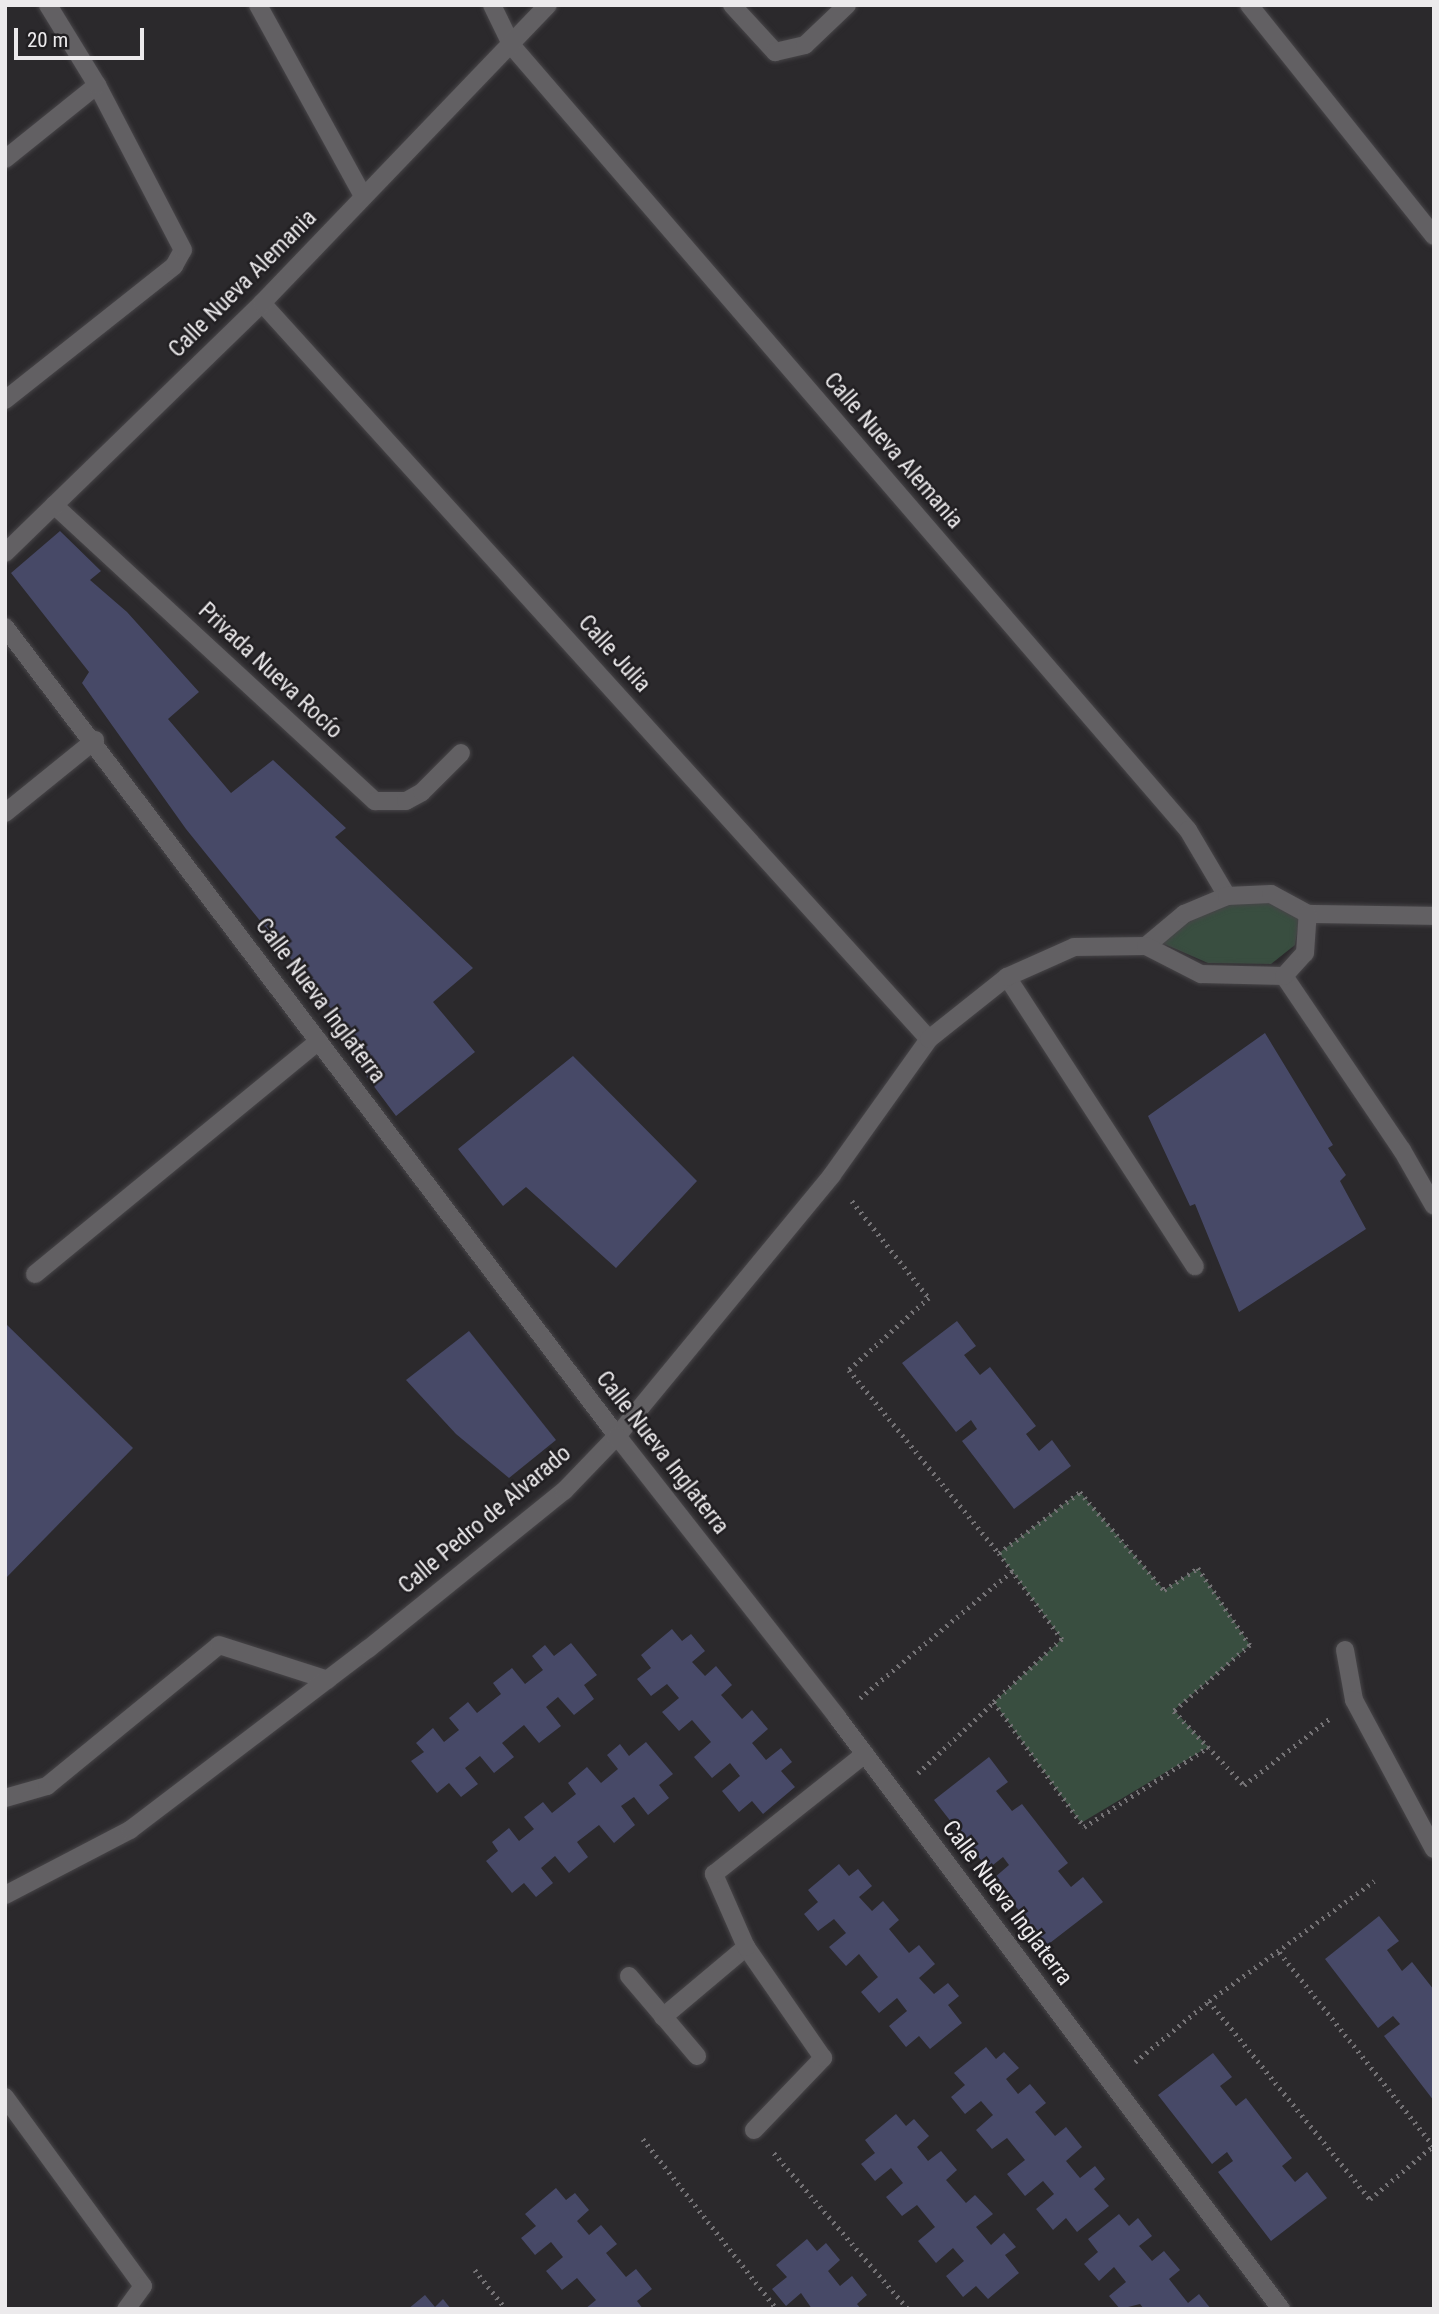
<!DOCTYPE html>
<html>
<head>
<meta charset="utf-8">
<style>
  body { margin:0 }
  #map { position:relative; width:1439px; height:2314px; overflow:hidden; background:#2b292c; font-family:"Roboto Condensed",sans-serif }
  div>[style] { position:absolute }
  [style*='--x'] { left:calc(var(--x)*1px); top:calc(var(--y)*1px); width:calc(var(--w)*1px); rotate:calc(var(--a)*1deg) }
  .green>* { inset:0; background:#394e40 }
  .building>* { inset:0; background:#474967 }
  .path>* { height:4.5px; margin-top:-2.25px; transform-origin:0; background:repeating-linear-gradient(90deg,#747275 0 2px,transparent 0 7px) }
  .roads { filter:drop-shadow(0 0 2px #474548) drop-shadow(0 0 2px #474548) }
  .lane>* { height:18px; margin:-9px; padding:0 9px; transform-origin:9px; border-radius:9px; background:#626063 }
  .street>* { height:18px; margin:-9px; padding:0 9px; transform-origin:9px; border-radius:9px; background:#626063 }
  .secondary>* { height:18px; margin:-9px; padding:0 9px; transform-origin:9px; border-radius:9px; background:#626063 }
  span { translate:-50% -50%; white-space:nowrap; text-align:center; line-height:1.15; -webkit-text-stroke:5px #211f22; paint-order:stroke }
  .street-label { font-size:23px; color:#eceaec }
  .frame { position:absolute; inset:0; border:7px solid #eceaec; pointer-events:none }
  .scale { position:absolute; left:14px; top:28px; width:130px; height:32px; box-sizing:border-box; border:4px solid #eceaec; border-top:0; padding-left:9px; font-size:21px; line-height:24px; white-space:nowrap; color:#eceaec; -webkit-text-stroke:5px #211f22; paint-order:stroke }
</style>
</head>
<body>
<div id="map">
  <div class="green">
    <div style="clip-path:polygon(1227px 900px,1267px 901px,1300px 916px,1295px 945px,1271px 964px,1208px 963px,1162px 943px,1192px 918px)"></div>
    <div style="clip-path:polygon(1080px 1492px,1164px 1590px,1198px 1568px,1250px 1645px,1174px 1710px,1208px 1747px,1081px 1823px,994px 1702px,1062px 1639px,999px 1553px)"></div>
  </div>
  <div class="building">
    <div style="clip-path:polygon(60px 531px,101px 571px,90px 580px,127px 612px,199px 692px,168px 719px,231px 793px,273px 760px,346px 828px,335px 837px,473px 968px,433px 1002px,475px 1052px,396px 1116px,358px 1065px,370px 1057px,186px 829px,82px 683px,89px 672px,11px 573px)"></div>
    <div style="clip-path:polygon(1265px 1033px,1333px 1145px,1328px 1148px,1346px 1175px,1340px 1181px,1366px 1229px,1239px 1312px,1195px 1204px,1190px 1206px,1148px 1116px)"></div>
    <div style="clip-path:polygon(573px 1056px,697px 1181px,616px 1268px,526px 1187px,503px 1206px,458px 1149px)"></div>
    <div style="clip-path:polygon(957px 1321px,976px 1346px,964px 1355px,980px 1375px,990px 1367px,1036px 1426px,1026px 1434px,1039px 1451px,1052px 1440px,1071px 1466px,1014px 1509px,962px 1441px,977px 1429px,971px 1420px,956px 1432px,902px 1363px)"></div>
    <div style="clip-path:polygon(5px 1323px,133px 1448px,5px 1579px)"></div>
    <div style="clip-path:polygon(469px 1331px,556px 1440px,509px 1478px,456px 1434px,406px 1380px)"></div>
    <div style="clip-path:polygon(672px 1629px,682px 1641px,691px 1634px,705px 1651px,692px 1662px,705px 1676px,716px 1666px,732px 1685px,721px 1695px,742px 1719px,752px 1710px,768px 1729px,752px 1743px,766px 1760px,781px 1748px,792px 1762px,781px 1771px,795px 1787px,763px 1814px,752px 1801px,739px 1812px,722px 1791px,740px 1776px,730px 1763px,712px 1778px,694px 1757px,711px 1742px,692px 1720px,679px 1731px,662px 1712px,679px 1698px,667px 1684px,651px 1696px,637px 1679px,651px 1668px,641px 1655px)"></div>
    <div style="clip-path:polygon(571px 1643px,597px 1675px,584px 1685px,594px 1699px,574px 1715px,558px 1697px,546px 1707px,561px 1726px,539px 1743px,524px 1725px,502px 1743px,514px 1757px,494px 1773px,480px 1756px,465px 1768px,478px 1784px,461px 1797px,449px 1783px,437px 1793px,411px 1761px,424px 1752px,416px 1743px,433px 1728px,444px 1742px,459px 1730px,449px 1718px,468px 1702px,477px 1713px,501px 1694px,493px 1683px,512px 1668px,525px 1684px,543px 1670px,532px 1656px,545px 1645px,554px 1656px)"></div>
    <div style="clip-path:polygon(646px 1742px,673px 1774px,659px 1785px,669px 1798px,648px 1815px,634px 1797px,621px 1806px,635px 1825px,614px 1843px,599px 1825px,577px 1842px,588px 1857px,569px 1873px,555px 1856px,541px 1868px,553px 1883px,536px 1897px,524px 1883px,512px 1893px,486px 1861px,498px 1851px,492px 1842px,509px 1828px,519px 1841px,534px 1829px,524px 1817px,543px 1802px,552px 1813px,576px 1794px,568px 1783px,587px 1767px,601px 1783px,618px 1769px,607px 1755px,620px 1744px,629px 1756px)"></div>
    <div style="clip-path:polygon(989px 1757px,1008px 1782px,996px 1791px,1012px 1811px,1022px 1804px,1068px 1863px,1058px 1871px,1071px 1887px,1083px 1877px,1103px 1902px,1046px 1946px,994px 1878px,1009px 1865px,1003px 1857px,988px 1869px,934px 1800px)"></div>
    <div style="clip-path:polygon(839px 1864px,849px 1876px,858px 1869px,872px 1886px,859px 1897px,872px 1911px,883px 1901px,899px 1920px,889px 1929px,909px 1953px,919px 1945px,935px 1964px,919px 1978px,934px 1994px,948px 1983px,959px 1996px,948px 2005px,962px 2023px,930px 2049px,919px 2036px,906px 2047px,889px 2026px,907px 2011px,897px 1998px,879px 2013px,861px 1992px,878px 1977px,859px 1954px,846px 1966px,829px 1947px,846px 1933px,834px 1919px,818px 1931px,804px 1914px,818px 1902px,808px 1890px)"></div>
    <div style="clip-path:polygon(1379px 1916px,1399px 1941px,1387px 1950px,1402px 1971px,1412px 1962px,1434px 1990px,1434px 2101px,1384px 2036px,1400px 2024px,1393px 2016px,1378px 2028px,1325px 1959px)"></div>
    <div style="clip-path:polygon(986px 2047px,996px 2059px,1004px 2052px,1019px 2068px,1006px 2079px,1018px 2094px,1030px 2084px,1046px 2103px,1035px 2112px,1055px 2136px,1066px 2127px,1082px 2147px,1066px 2161px,1080px 2178px,1095px 2166px,1105px 2179px,1094px 2189px,1109px 2206px,1077px 2232px,1066px 2218px,1053px 2230px,1036px 2209px,1054px 2194px,1043px 2181px,1025px 2196px,1007px 2174px,1025px 2160px,1007px 2138px,992px 2149px,976px 2130px,993px 2115px,981px 2101px,965px 2114px,951px 2097px,965px 2085px,954px 2073px)"></div>
    <div style="clip-path:polygon(1213px 2053px,1232px 2077px,1220px 2086px,1236px 2106px,1246px 2098px,1292px 2158px,1282px 2166px,1295px 2182px,1307px 2172px,1327px 2198px,1271px 2241px,1218px 2172px,1233px 2161px,1227px 2152px,1212px 2164px,1158px 2095px)"></div>
    <div style="clip-path:polygon(896px 2114px,906px 2126px,914px 2119px,929px 2136px,917px 2147px,928px 2161px,941px 2151px,957px 2170px,946px 2180px,966px 2203px,975px 2195px,993px 2214px,976px 2227px,991px 2245px,1004px 2233px,1016px 2247px,1005px 2255px,1019px 2273px,988px 2299px,976px 2286px,963px 2297px,946px 2276px,964px 2261px,953px 2248px,936px 2263px,918px 2241px,935px 2227px,917px 2205px,902px 2216px,886px 2197px,903px 2183px,891px 2168px,875px 2181px,861px 2164px,875px 2153px,865px 2140px)"></div>
    <div style="clip-path:polygon(556px 2188px,566px 2200px,575px 2193px,589px 2210px,577px 2221px,589px 2235px,601px 2225px,617px 2244px,606px 2253px,626px 2277px,636px 2269px,652px 2289px,637px 2301px,643px 2309px,585px 2309px,596px 2300px,577px 2278px,562px 2290px,546px 2271px,563px 2257px,551px 2242px,535px 2255px,521px 2238px,536px 2226px,525px 2214px)"></div>
    <div style="clip-path:polygon(1119px 2214px,1129px 2226px,1138px 2218px,1152px 2236px,1139px 2246px,1152px 2261px,1164px 2251px,1180px 2270px,1169px 2279px,1188px 2303px,1199px 2294px,1211px 2309px,1144px 2309px,1140px 2304px,1120px 2309px,1109px 2296px,1126px 2282px,1114px 2267px,1099px 2281px,1084px 2264px,1098px 2252px,1088px 2239px)"></div>
    <div style="clip-path:polygon(807px 2239px,817px 2251px,826px 2243px,840px 2260px,828px 2271px,840px 2286px,852px 2276px,867px 2295px,857px 2304px,861px 2309px,812px 2309px,801px 2293px,786px 2306px,772px 2289px,787px 2277px,776px 2265px)"></div>
    <div style="clip-path:polygon(425px 2295px,435px 2307px,443px 2299px,451px 2309px,408px 2309px)"></div>
  </div>
  <div class="path">
    <div style="--x:852;--y:1201;--w:124;--a:51.6"></div>
    <div style="--x:929;--y:1298;--w:108;--a:138"></div>
    <div style="--x:849;--y:1370;--w:237;--a:50.7"></div>
    <div style="--x:999;--y:1553;--w:101;--a:-37"></div>
    <div style="--x:1080;--y:1492;--w:129;--a:49.4"></div>
    <div style="--x:1164;--y:1590;--w:40;--a:-32.9"></div>
    <div style="--x:1198;--y:1568;--w:93;--a:56"></div>
    <div style="--x:1250;--y:1645;--w:101;--a:139"></div>
    <div style="--x:1174;--y:1711;--w:102;--a:46.6"></div>
    <div style="--x:1244;--y:1785;--w:108;--a:-37.8"></div>
    <div style="--x:999;--y:1553;--w:107;--a:53.8"></div>
    <div style="--x:1062;--y:1639;--w:93;--a:137.2"></div>
    <div style="--x:994;--y:1702;--w:154;--a:54.2"></div>
    <div style="--x:1084;--y:1827;--w:148;--a:-32.8"></div>
    <div style="--x:860;--y:1698;--w:199;--a:-39.9"></div>
    <div style="--x:918;--y:1773;--w:104;--a:-43.1"></div>
    <div style="--x:1209;--y:2001;--w:255;--a:50.9"></div>
    <div style="--x:1370;--y:2199;--w:82;--a:-40.1"></div>
    <div style="--x:1433;--y:2146;--w:249;--a:-128.5"></div>
    <div style="--x:1135;--y:2062;--w:96;--a:-39.5"></div>
    <div style="--x:1209;--y:2001;--w:204;--a:-36"></div>
    <div style="--x:643;--y:2139;--w:216;--a:51.8"></div>
    <div style="--x:774;--y:2153;--w:206;--a:49.3"></div>
    <div style="--x:475;--y:2270;--w:50;--a:51.5"></div>
  </div>
  <div class="roads">
    <div class="lane">
      <div style="--x:5;--y:1798;--w:44;--a:-15.9"></div>
      <div style="--x:47;--y:1786;--w:222;--a:-39.3"></div>
      <div style="--x:219;--y:1645;--w:114;--a:17.8"></div>
      <div style="--x:629;--y:1976;--w:105;--a:49.6"></div>
      <div style="--x:663;--y:2017;--w:109;--a:-40.1"></div>
      <div style="--x:754;--y:2130;--w:100;--a:-46.2"></div>
      <div style="--x:823;--y:2058;--w:135;--a:-124.7"></div>
      <div style="--x:746;--y:1947;--w:80;--a:-113.7"></div>
      <div style="--x:714;--y:1874;--w:193;--a:-38.5"></div>
    </div>
    <div class="street">
      <div style="--x:258;--y:5;--w:218;--a:61.2"></div>
      <div style="--x:492;--y:5;--w:46;--a:64"></div>
      <div style="--x:512;--y:46;--w:1035;--a:49.23"></div>
      <div style="--x:1188;--y:830;--w:77;--a:59.4"></div>
      <div style="--x:732;--y:5;--w:64;--a:47.5"></div>
      <div style="--x:775;--y:52;--w:31;--a:-13"></div>
      <div style="--x:805;--y:45;--w:58;--a:-43.6"></div>
      <div style="--x:1249;--y:5;--w:296;--a:51.3"></div>
      <div style="--x:5;--y:159;--w:118;--a:-38.8"></div>
      <div style="--x:262;--y:303;--w:993;--a:47.82"></div>
      <div style="--x:5;--y:400;--w:216;--a:-38.4"></div>
      <div style="--x:174;--y:266;--w:18;--a:-61"></div>
      <div style="--x:183;--y:250;--w:186;--a:-117.5"></div>
      <div style="--x:97;--y:85;--w:94;--a:-121.5"></div>
      <div style="--x:54;--y:505;--w:437;--a:42.7"></div>
      <div style="--x:375;--y:801;--w:31;--a:0"></div>
      <div style="--x:406;--y:801;--w:18;--a:-29"></div>
      <div style="--x:422;--y:792;--w:55;--a:-45"></div>
      <div style="--x:5;--y:553;--w:359;--a:-44.2"></div>
      <div style="--x:262;--y:303;--w:413;--a:-46.2"></div>
      <div style="--x:5;--y:813;--w:116;--a:-39"></div>
      <div style="--x:1146;--y:946;--w:50;--a:-40.1"></div>
      <div style="--x:1184;--y:914;--w:47;--a:-22.7"></div>
      <div style="--x:1227;--y:896;--w:44;--a:-2.6"></div>
      <div style="--x:1271;--y:894;--w:42;--a:28.4"></div>
      <div style="--x:1308;--y:914;--w:126;--a:0.9"></div>
      <div style="--x:1284;--y:976;--w:210;--a:55.9"></div>
      <div style="--x:1402;--y:1150;--w:64;--a:60.3"></div>
      <div style="--x:1007;--y:977;--w:345;--a:57"></div>
      <div style="--x:35;--y:1274;--w:367;--a:-39.4"></div>
      <div style="--x:1345;--y:1650;--w:51;--a:79.8"></div>
      <div style="--x:1354;--y:1700;--w:169;--a:61.8"></div>
      <div style="--x:5;--y:1895;--w:141;--a:-27.5"></div>
      <div style="--x:130;--y:1830;--w:299;--a:-37.3"></div>
      <div style="--x:368;--y:1649;--w:252;--a:-38.9"></div>
      <div style="--x:564;--y:1491;--w:76;--a:-46.1"></div>
      <div style="--x:617;--y:1436;--w:338;--a:-50.5"></div>
      <div style="--x:832;--y:1175;--w:167;--a:-54.5"></div>
      <div style="--x:929;--y:1039;--w:100;--a:-38.5"></div>
      <div style="--x:1007;--y:977;--w:73;--a:-24.1"></div>
      <div style="--x:1074;--y:947;--w:72;--a:-0.8"></div>
      <div style="--x:1146;--y:946;--w:62;--a:27"></div>
      <div style="--x:1201;--y:974;--w:83;--a:1.4"></div>
      <div style="--x:1284;--y:976;--w:31;--a:-48"></div>
      <div style="--x:1305;--y:953;--w:39;--a:-86"></div>
      <div style="--x:5;--y:2097;--w:234;--a:53.9"></div>
      <div style="--x:143;--y:2286;--w:29;--a:126"></div>
    </div>
    <div class="secondary">
      <div style="--x:5;--y:627;--w:1014;--a:52.89"></div>
      <div style="--x:617;--y:1436;--w:357;--a:51.9"></div>
      <div style="--x:837;--y:1717;--w:740;--a:53.13"></div>
    </div>
  </div>
  <div class="street-label">
    <span style="left:243px;top:284px;rotate:-45deg">Calle Nueva Alemania</span>
    <span style="left:893px;top:451px;rotate:49deg">Calle Nueva Alemania</span>
    <span style="left:614px;top:654px;rotate:48deg">Calle Julia</span>
    <span style="left:270px;top:671px;rotate:43deg">Privada Nueva Rocío</span>
    <span style="left:320px;top:1001px;rotate:53deg">Calle Nueva Inglaterra</span>
    <span style="left:662px;top:1453px;rotate:52deg">Calle Nueva Inglaterra</span>
    <span style="left:485px;top:1520px;rotate:-40deg">Calle Pedro de Alvarado</span>
    <span style="left:1007px;top:1903px;rotate:53deg">Calle Nueva Inglaterra</span>
  </div>
  <div class="frame"></div>
  <div class="scale">20 m</div>
</div>
</body>
</html>
